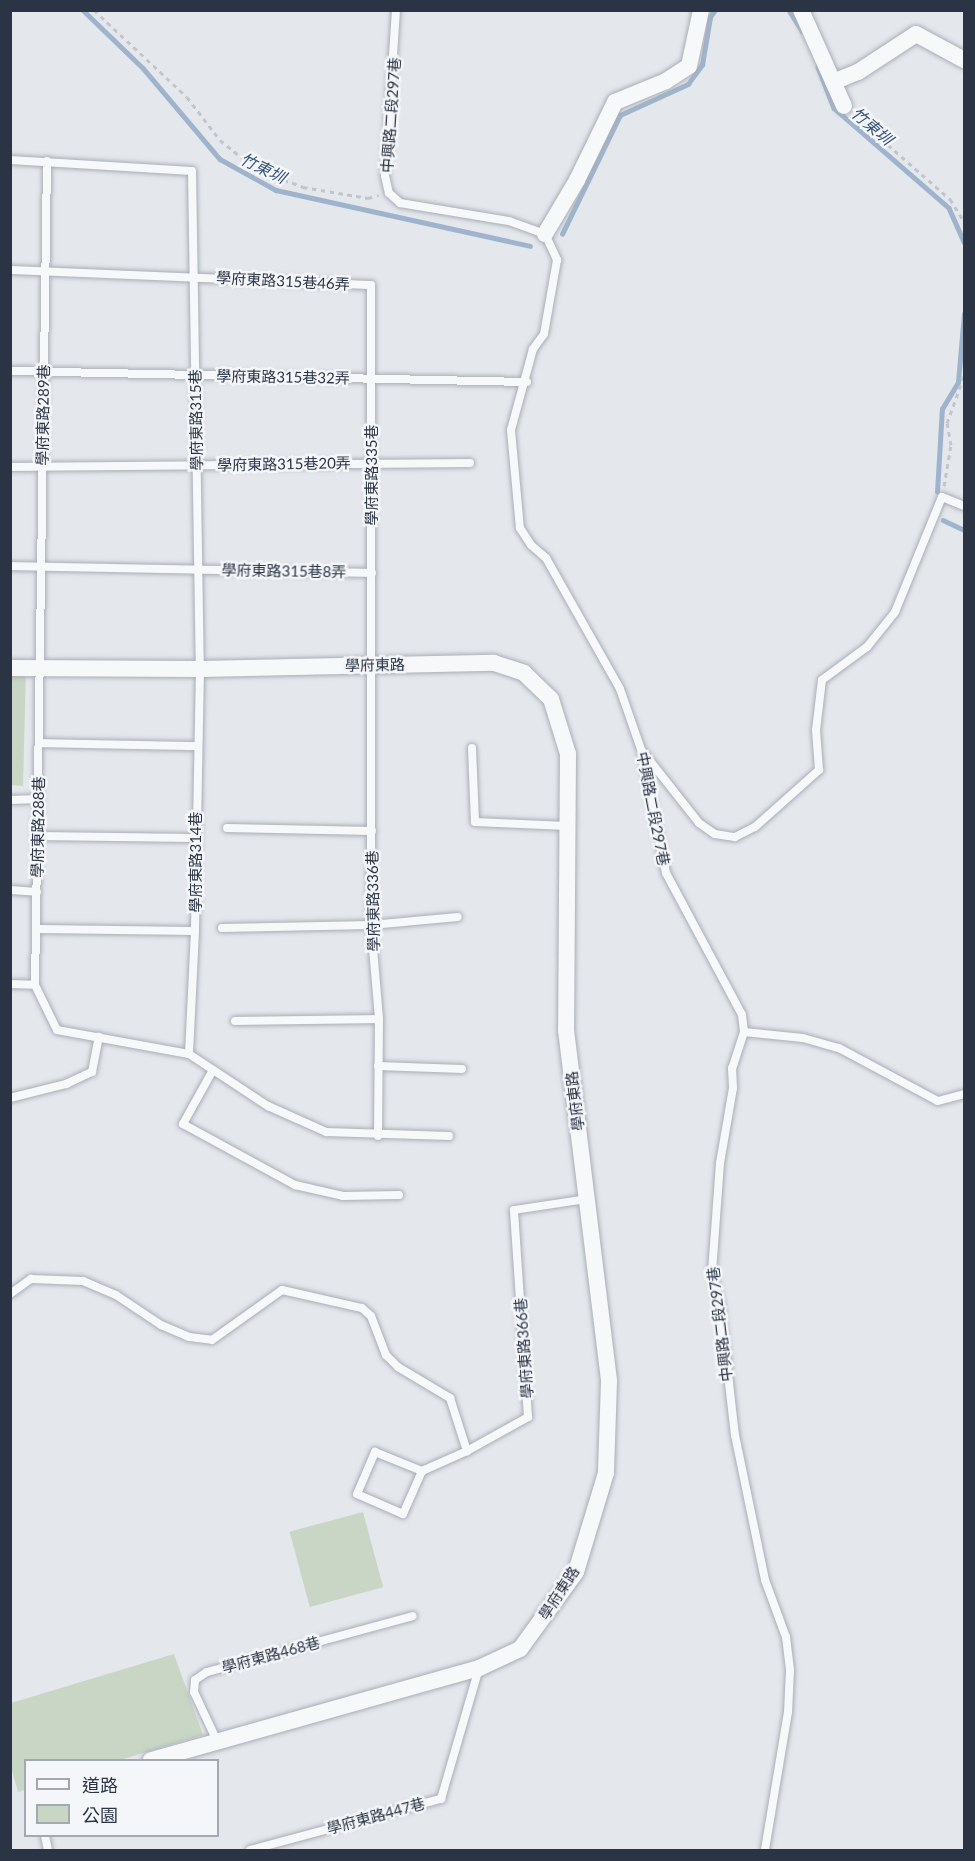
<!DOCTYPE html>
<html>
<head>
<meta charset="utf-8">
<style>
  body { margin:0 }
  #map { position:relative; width:975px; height:1861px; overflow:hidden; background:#e4e7ec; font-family:Lato,"Noto Sans TC",sans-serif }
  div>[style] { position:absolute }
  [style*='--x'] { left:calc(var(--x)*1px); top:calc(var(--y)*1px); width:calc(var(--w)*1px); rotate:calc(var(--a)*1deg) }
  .green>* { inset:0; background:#c9d6c5; transform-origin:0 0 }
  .stream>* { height:4.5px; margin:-2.25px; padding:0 2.25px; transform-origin:2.25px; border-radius:2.25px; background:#9fb4cc }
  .path>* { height:3px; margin-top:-1.5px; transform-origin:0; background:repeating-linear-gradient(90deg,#c2c5cb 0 4.5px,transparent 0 9px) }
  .roads { filter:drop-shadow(0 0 2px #a9aeb7) drop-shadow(0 0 2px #a9aeb7) }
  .service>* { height:8px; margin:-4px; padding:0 4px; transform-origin:4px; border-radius:4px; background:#f7f8fa }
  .minor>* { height:16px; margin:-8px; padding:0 8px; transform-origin:8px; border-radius:8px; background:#f7f8fa }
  span { translate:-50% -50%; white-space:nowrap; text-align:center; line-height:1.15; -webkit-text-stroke:5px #f4f6f9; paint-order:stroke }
  .street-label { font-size:15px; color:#2b3445 }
  .water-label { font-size:16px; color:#34527a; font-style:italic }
  .frame { position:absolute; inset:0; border:12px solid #2b3445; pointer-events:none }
  .legend { position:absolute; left:24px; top:1759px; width:195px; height:78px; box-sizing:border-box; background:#f4f6f9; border:2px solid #a4a8b1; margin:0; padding:8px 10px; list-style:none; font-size:18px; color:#2b3445 }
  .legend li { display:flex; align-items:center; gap:12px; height:30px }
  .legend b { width:30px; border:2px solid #a4a8b1 }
</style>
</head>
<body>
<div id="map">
  <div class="green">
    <div style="clip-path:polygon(10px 667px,26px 668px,23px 786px,11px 785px)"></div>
    <div style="left:363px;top:1512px;width:78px;height:76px;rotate:75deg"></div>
    <div style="clip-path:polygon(174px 1654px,203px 1735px,120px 1760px,26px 1760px,25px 1790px,18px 1792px,11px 1767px,11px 1703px)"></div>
  </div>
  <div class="stream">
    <div style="--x:83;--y:10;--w:83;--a:44"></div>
    <div style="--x:143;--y:68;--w:119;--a:49.8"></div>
    <div style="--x:220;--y:159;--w:64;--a:29"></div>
    <div style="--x:276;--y:190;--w:260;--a:12.4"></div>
    <div style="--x:789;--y:10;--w:25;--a:58"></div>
    <div style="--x:818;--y:67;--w:44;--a:68.7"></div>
    <div style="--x:834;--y:108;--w:152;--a:41"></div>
    <div style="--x:949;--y:208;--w:37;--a:66"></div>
    <div style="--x:562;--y:234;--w:132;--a:-64"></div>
    <div style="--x:620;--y:115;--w:75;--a:-24.5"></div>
    <div style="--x:688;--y:84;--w:24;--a:-54"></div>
    <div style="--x:702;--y:65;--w:49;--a:-80.5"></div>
    <div style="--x:710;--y:17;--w:9;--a:-54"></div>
    <div style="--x:937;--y:492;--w:83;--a:-86.6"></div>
    <div style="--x:942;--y:409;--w:31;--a:-59"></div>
    <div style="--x:958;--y:382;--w:68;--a:-85"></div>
    <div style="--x:943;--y:520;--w:23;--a:25"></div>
  </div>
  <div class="path">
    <div style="--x:94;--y:10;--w:127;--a:43.1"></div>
    <div style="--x:187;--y:97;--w:54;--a:52.5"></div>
    <div style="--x:220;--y:140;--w:27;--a:39"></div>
    <div style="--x:241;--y:157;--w:31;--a:32"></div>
    <div style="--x:267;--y:173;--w:39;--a:21"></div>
    <div style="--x:303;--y:187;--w:66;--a:9.6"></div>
    <div style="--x:368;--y:198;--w:11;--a:-15"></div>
    <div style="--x:854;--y:115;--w:128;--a:41.2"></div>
    <div style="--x:950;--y:199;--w:26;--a:58"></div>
    <div style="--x:944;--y:486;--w:42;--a:-80.3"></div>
    <div style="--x:951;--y:445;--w:22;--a:-100"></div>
    <div style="--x:947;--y:423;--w:50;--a:-70.1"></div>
  </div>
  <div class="roads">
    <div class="service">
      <div style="--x:396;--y:10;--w:166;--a:93.8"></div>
      <div style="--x:385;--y:176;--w:17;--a:77"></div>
      <div style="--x:389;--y:193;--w:15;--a:42"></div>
      <div style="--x:400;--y:203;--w:110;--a:9.4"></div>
      <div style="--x:509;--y:221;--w:38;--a:20"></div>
      <div style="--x:545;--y:234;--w:29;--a:65"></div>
      <div style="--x:557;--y:260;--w:75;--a:100"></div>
      <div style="--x:544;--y:334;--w:19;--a:126"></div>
      <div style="--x:533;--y:349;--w:84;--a:105.2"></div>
      <div style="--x:511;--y:430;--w:98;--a:84.8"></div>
      <div style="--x:520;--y:528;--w:20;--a:57"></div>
      <div style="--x:531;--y:545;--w:20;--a:41"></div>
      <div style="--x:546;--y:558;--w:150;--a:60.5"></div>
      <div style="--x:620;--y:689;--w:67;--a:70.8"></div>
      <div style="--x:642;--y:752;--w:123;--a:78.8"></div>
      <div style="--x:666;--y:873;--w:161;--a:61.8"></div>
      <div style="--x:742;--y:1015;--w:17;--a:83"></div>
      <div style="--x:744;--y:1032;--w:38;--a:108"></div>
      <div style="--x:732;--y:1068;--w:20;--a:87"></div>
      <div style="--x:733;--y:1088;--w:76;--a:99.8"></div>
      <div style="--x:720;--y:1163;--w:109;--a:94.2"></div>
      <div style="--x:712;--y:1272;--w:33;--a:76"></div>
      <div style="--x:720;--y:1304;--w:132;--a:83.5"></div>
      <div style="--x:735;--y:1435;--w:148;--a:78.3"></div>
      <div style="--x:765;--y:1580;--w:61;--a:69.8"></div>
      <div style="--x:786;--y:1637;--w:33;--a:83"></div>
      <div style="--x:790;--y:1670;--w:42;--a:92.7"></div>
      <div style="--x:788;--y:1712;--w:140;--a:99.5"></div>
      <div style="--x:10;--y:160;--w:182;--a:3.5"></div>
      <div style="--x:192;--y:171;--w:498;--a:89.1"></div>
      <div style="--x:200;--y:669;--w:262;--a:91.1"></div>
      <div style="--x:195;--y:931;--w:123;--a:92.8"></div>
      <div style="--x:47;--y:161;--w:824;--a:90.83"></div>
      <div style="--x:35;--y:985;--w:50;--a:63.9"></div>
      <div style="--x:57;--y:1030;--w:134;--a:10.3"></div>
      <div style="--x:189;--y:1054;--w:95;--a:33.4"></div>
      <div style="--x:268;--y:1106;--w:64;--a:24.1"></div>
      <div style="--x:326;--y:1132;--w:123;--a:1.9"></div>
      <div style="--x:10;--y:270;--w:361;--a:2.4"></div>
      <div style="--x:371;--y:285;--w:640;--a:90"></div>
      <div style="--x:371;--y:925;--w:94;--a:85.1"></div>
      <div style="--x:379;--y:1019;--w:117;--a:90.5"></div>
      <div style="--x:10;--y:371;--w:517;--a:1.22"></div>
      <div style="--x:10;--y:467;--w:460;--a:-0.5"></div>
      <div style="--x:10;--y:566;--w:362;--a:1.1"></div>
      <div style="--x:39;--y:743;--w:159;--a:1.1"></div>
      <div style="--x:472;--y:748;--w:74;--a:87.7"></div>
      <div style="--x:475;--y:822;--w:92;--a:2.5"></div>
      <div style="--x:643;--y:752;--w:90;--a:51.7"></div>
      <div style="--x:699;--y:823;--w:19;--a:35"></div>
      <div style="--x:715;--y:834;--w:20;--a:9"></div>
      <div style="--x:735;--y:837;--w:22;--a:-27"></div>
      <div style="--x:755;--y:827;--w:86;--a:-41.7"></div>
      <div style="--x:819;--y:770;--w:40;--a:-94.3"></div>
      <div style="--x:816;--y:730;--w:50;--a:-83.2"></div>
      <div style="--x:822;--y:680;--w:56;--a:-36.3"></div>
      <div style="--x:867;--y:647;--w:45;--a:-51.3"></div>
      <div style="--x:895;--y:612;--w:124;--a:-67.8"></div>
      <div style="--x:942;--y:497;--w:24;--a:22"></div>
      <div style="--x:10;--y:800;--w:29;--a:-2"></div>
      <div style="--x:227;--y:828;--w:145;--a:1.2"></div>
      <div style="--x:36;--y:836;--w:158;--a:0.7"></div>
      <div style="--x:10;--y:890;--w:27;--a:4"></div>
      <div style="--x:222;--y:928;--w:149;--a:-1.2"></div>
      <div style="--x:371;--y:925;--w:87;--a:-5.3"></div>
      <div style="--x:38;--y:929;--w:157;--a:0.7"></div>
      <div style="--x:10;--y:984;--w:25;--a:2"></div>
      <div style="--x:235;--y:1021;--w:144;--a:-0.8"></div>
      <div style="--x:744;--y:1032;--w:59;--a:5.8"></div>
      <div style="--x:803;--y:1038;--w:37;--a:16"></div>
      <div style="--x:839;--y:1048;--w:112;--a:28.2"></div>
      <div style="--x:938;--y:1101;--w:27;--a:-15"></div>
      <div style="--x:378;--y:1066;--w:84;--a:2"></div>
      <div style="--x:213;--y:1070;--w:62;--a:119.1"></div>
      <div style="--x:183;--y:1124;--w:128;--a:28.6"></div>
      <div style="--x:295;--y:1185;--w:49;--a:12.9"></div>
      <div style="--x:343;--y:1196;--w:56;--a:-1"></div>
      <div style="--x:10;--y:1098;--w:58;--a:-14"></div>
      <div style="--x:66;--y:1084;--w:29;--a:-25"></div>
      <div style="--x:92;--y:1072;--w:36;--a:-79"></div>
      <div style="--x:10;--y:1294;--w:26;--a:-36"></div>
      <div style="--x:31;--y:1279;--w:52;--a:2.2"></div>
      <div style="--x:83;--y:1281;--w:36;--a:23"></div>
      <div style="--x:116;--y:1295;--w:54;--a:33.7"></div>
      <div style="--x:161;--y:1325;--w:30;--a:23"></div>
      <div style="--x:189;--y:1337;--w:23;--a:7"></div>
      <div style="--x:212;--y:1340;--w:86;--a:-35.5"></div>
      <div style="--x:282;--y:1290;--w:82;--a:12.7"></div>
      <div style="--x:362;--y:1308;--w:12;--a:42"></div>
      <div style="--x:371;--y:1316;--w:42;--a:69"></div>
      <div style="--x:386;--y:1355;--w:17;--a:45"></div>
      <div style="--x:398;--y:1367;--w:61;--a:30.8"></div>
      <div style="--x:450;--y:1398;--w:56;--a:72.2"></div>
      <div style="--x:467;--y:1451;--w:70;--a:-29.1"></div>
      <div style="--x:528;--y:1417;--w:207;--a:-93.9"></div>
      <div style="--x:514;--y:1210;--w:74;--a:-8.6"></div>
      <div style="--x:422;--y:1471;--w:47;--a:113.8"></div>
      <div style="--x:403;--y:1514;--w:50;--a:-156.5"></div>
      <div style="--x:357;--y:1494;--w:46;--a:-66.8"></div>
      <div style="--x:375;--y:1452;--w:51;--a:22"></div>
      <div style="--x:422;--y:1471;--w:49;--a:-24"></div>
      <div style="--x:217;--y:1741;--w:54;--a:-115.1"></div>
      <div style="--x:194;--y:1692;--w:12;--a:-85"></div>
      <div style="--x:195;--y:1680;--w:14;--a:-34"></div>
      <div style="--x:207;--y:1672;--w:213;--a:-15.2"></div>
      <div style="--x:45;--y:1836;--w:14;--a:78"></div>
      <div style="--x:250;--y:1850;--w:198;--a:-15"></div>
      <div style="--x:441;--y:1799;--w:136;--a:-73.8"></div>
    </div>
    <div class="minor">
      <div style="--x:801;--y:10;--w:105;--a:65.9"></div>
      <div style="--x:833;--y:82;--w:27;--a:-22"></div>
      <div style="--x:858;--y:72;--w:69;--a:-33.2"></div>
      <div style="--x:916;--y:34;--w:55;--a:28.4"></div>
      <div style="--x:545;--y:234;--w:63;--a:-59.3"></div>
      <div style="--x:577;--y:180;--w:87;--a:-64"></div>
      <div style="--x:615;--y:102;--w:55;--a:-22.4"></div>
      <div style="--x:666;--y:81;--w:27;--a:-33"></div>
      <div style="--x:689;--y:66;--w:57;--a:-77.9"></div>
      <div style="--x:10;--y:668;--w:190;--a:0.3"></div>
      <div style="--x:200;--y:669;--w:294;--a:-1.2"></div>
      <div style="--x:494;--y:663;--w:32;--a:18"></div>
      <div style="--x:524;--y:673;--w:37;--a:44"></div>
      <div style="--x:551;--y:699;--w:58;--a:72.8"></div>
      <div style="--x:568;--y:754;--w:276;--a:90.4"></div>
      <div style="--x:566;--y:1030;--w:354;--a:83"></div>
      <div style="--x:609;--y:1381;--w:92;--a:91.9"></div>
      <div style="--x:606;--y:1473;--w:103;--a:106.9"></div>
      <div style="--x:576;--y:1572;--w:95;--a:126"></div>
      <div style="--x:520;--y:1649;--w:45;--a:155.1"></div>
      <div style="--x:479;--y:1668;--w:341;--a:164.3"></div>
    </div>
  </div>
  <div class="street-label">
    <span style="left:391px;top:115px;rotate:-86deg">中興路二段297巷</span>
    <span style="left:283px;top:281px;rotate:3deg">學府東路315巷46弄</span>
    <span style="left:283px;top:377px;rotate:1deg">學府東路315巷32弄</span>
    <span style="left:43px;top:415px;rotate:-89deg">學府東路289巷</span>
    <span style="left:196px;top:420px;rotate:-91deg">學府東路315巷</span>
    <span style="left:284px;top:464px;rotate:-1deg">學府東路315巷20弄</span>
    <span style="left:372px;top:475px;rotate:-90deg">學府東路335巷</span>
    <span style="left:284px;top:571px;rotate:1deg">學府東路315巷8弄</span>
    <span style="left:375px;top:665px;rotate:-1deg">學府東路</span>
    <span style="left:653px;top:809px;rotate:79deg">中興路二段297巷</span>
    <span style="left:38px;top:827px;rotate:-89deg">學府東路288巷</span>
    <span style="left:196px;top:862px;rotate:-90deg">學府東路314巷</span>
    <span style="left:373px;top:901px;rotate:-91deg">學府東路336巷</span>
    <span style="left:575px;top:1101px;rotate:-97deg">學府東路</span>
    <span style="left:720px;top:1324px;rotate:-97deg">中興路二段297巷</span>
    <span style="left:524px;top:1348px;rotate:-94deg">學府東路366巷</span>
    <span style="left:559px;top:1593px;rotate:-57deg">學府東路</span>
    <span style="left:271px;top:1655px;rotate:-15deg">學府東路468巷</span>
    <span style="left:376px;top:1816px;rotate:-15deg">學府東路447巷</span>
  </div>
  <div class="water-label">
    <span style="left:872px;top:126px;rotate:41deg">竹東圳</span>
    <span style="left:263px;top:168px;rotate:26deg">竹東圳</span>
  </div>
  <div class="frame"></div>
  <ul class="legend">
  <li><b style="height:8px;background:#f7f8fa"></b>道路</li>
  <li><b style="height:16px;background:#c9d6c5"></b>公園</li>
  </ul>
</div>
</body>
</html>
